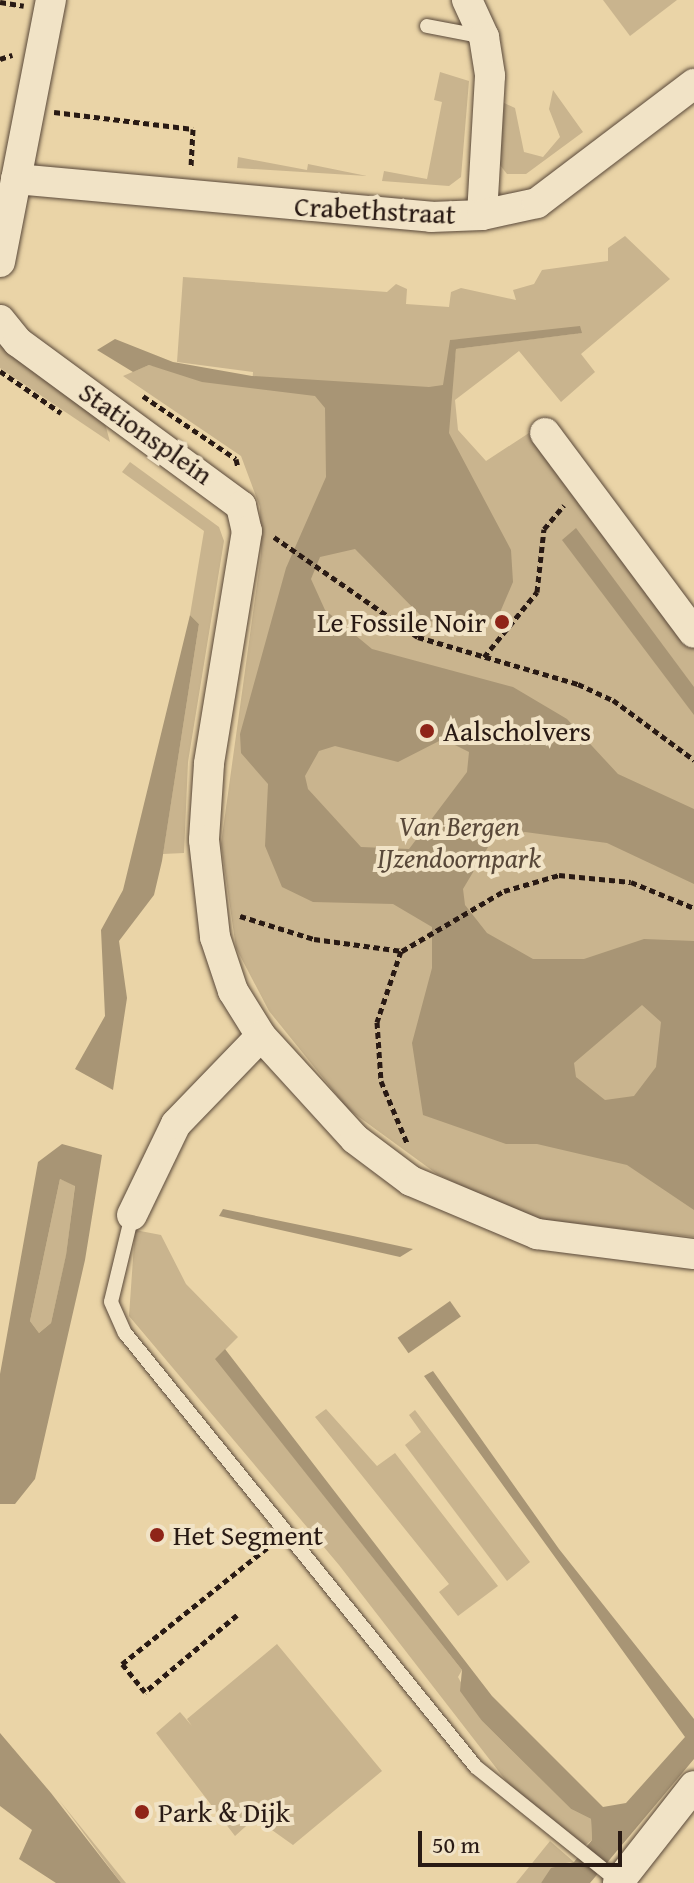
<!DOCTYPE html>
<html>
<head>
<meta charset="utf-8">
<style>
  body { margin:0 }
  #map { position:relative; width:694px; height:1883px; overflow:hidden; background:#ead4a7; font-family:"Gentium Book Plus",serif }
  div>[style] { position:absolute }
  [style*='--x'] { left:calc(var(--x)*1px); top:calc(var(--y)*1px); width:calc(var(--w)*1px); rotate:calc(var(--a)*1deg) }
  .green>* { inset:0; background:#c9b48e }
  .water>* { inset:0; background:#a89575; transform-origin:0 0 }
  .path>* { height:5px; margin-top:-2.5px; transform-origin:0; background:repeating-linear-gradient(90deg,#291a14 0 6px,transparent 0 10px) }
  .roads { filter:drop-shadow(0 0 2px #594839) drop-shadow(0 0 2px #594839) }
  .lane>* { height:14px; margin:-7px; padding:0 7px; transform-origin:7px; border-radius:7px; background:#f1e3c6 }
  .street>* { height:30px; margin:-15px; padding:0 15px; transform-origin:15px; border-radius:15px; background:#f1e3c6 }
  .dots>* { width:22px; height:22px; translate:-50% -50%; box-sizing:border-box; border:4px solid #f1e3c6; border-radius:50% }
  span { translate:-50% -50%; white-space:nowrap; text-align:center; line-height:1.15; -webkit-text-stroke:8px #f1e3c6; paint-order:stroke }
  .street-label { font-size:28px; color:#291a14 }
  .poi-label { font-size:28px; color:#291a14 }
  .right { translate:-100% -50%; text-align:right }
  .left { translate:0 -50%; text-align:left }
  .park-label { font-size:28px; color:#594839; font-style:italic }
  .scale { position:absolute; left:418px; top:1831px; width:204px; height:36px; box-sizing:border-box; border:4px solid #291a14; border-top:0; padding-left:10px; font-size:24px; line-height:28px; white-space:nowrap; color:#291a14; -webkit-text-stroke:6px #f1e3c6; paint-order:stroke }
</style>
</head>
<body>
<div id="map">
  <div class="green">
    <div style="clip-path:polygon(603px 0,677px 0,630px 36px)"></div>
    <div style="clip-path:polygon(440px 72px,469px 81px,461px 177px,449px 186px,382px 181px,384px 171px,427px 179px,442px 102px,434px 100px)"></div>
    <div style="clip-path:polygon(553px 90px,583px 132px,526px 174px,507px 174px,500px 165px,504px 103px,515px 108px,524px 152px,543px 157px,560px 137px,549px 109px)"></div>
    <div style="clip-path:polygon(238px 157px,307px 170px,308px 164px,367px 176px,237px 168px)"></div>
    <div style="clip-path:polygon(evenodd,625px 236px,670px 279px,581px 354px,595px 372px,561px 402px,519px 351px,455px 400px,458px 430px,486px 461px,532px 431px,694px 647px,694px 1237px,529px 1218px,437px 1174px,348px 1109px,269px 1011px,236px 948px,221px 844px,261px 555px,260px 507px,241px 456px,123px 376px,149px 365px,252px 387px,253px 372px,177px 362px,183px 277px,387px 292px,396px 284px,407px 289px,406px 304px,449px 307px,451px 292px,461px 288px,516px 300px,513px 290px,534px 284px,542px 270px,608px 261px,608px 248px,625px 236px,581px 333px,456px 349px,452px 384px,450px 340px,581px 333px)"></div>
    <div style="clip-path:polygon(0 341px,103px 416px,110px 442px,0 368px)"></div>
    <div style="clip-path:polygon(130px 462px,219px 527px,224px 541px,188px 762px,184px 853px,163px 854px,199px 624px,190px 615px,204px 531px,122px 472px)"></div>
    <div style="clip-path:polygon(60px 1179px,75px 1185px,66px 1256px,51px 1323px,39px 1333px,30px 1321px)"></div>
    <div style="clip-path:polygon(135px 1230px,161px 1235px,186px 1284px,238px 1337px,216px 1359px,462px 1670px,458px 1677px,482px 1721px,571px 1809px,591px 1819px,592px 1840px,583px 1847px,514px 1791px,339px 1565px,129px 1316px)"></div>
    <div style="clip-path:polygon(326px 1409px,377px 1466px,395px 1453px,498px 1586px,458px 1616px,439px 1592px,449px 1584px,315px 1417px)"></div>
    <div style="clip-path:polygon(415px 1410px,530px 1562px,507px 1581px,405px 1445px,421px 1432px,409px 1415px)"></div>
    <div style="clip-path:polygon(277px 1644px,382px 1771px,293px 1845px,255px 1818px,235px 1836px,156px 1733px,180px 1712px,192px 1726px,187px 1719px)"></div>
    <div style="clip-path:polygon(59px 1800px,126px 1883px,121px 1883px)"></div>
    <div style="clip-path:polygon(550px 1841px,574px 1862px,557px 1864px,541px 1883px,516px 1883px)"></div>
  </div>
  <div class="water">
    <div style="clip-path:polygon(evenodd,580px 326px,582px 333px,456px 349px,449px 433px,511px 550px,513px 582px,498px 617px,462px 628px,425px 620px,355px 549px,320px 557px,311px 579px,325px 610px,372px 649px,513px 687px,567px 719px,618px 774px,694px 809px,694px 884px,607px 843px,525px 832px,494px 837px,463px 889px,465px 905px,487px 933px,533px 959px,584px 959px,644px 939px,694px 941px,694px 1210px,627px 1165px,537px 1144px,506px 1144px,423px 1115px,412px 1043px,432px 968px,432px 927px,393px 904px,313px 902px,282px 887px,265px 846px,268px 784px,241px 753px,240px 734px,286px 568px,326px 477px,325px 408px,315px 396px,202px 382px,149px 365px,133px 372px,97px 350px,115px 339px,173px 362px,252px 376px,429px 387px,443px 385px,450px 340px,580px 326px,443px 739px,469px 752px,467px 772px,409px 849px,361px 847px,308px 789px,305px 776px,319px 751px,335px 746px,398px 762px,443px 739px,580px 326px,642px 1005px,661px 1022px,656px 1067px,634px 1096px,605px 1100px,576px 1077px,574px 1063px,642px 1005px)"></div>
    <div style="clip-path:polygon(576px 528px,694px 687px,694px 715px,562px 540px)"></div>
    <div style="clip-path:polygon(190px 615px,199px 624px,162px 861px,154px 895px,119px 941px,127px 998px,113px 1090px,75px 1069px,105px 1016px,101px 930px,123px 890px)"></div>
    <div style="clip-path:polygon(evenodd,62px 1144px,102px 1155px,85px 1260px,35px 1479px,15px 1504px,0 1504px,0 1374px,38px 1162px,62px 1144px,60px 1179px,75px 1186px,66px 1255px,51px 1323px,39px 1333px,30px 1321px,60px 1179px)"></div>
    <div style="clip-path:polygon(223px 1209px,353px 1236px,413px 1249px,400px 1257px,219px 1216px)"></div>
    <div style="left:450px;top:1301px;width:19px;height:64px;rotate:55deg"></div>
    <div style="clip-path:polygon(225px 1349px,492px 1696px,603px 1807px,626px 1803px,685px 1737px,424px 1376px,433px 1371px,559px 1549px,694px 1719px,694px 1759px,590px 1883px,541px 1883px,551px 1868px,574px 1862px,592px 1840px,591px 1819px,571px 1809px,482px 1721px,460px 1691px,462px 1670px,215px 1359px)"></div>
    <div style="clip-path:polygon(0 1733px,51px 1793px,121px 1883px,56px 1883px,19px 1859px,32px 1830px,0 1806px)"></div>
  </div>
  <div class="path">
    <div style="--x:0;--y:2;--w:24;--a:9"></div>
    <div style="--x:0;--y:59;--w:13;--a:-18"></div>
    <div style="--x:54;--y:112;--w:140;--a:7"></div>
    <div style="--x:193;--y:129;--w:38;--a:93"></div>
    <div style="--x:0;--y:371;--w:74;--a:34.5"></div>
    <div style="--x:143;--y:396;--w:112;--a:34.1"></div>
    <div style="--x:236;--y:459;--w:9;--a:77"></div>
    <div style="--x:274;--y:537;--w:175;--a:34.8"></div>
    <div style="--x:418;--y:637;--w:167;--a:16.4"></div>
    <div style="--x:578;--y:684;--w:38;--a:25"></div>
    <div style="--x:613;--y:700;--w:101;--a:36.5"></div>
    <div style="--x:484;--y:657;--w:84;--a:-50.8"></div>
    <div style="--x:537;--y:592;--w:63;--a:-83.7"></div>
    <div style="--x:544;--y:529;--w:31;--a:-50"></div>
    <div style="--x:240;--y:916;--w:77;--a:17.3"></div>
    <div style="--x:314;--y:939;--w:89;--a:7.8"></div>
    <div style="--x:402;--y:951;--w:118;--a:-30.5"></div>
    <div style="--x:504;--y:891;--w:57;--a:-16.2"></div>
    <div style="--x:559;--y:875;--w:72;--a:5.6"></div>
    <div style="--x:631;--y:882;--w:68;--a:22.4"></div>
    <div style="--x:401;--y:951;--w:75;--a:108.7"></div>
    <div style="--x:377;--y:1022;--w:59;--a:86.1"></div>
    <div style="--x:381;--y:1081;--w:67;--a:67.2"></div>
    <div style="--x:237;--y:1615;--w:120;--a:140.1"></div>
    <div style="--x:145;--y:1692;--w:36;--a:-129"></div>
    <div style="--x:122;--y:1664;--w:192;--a:-38.7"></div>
  </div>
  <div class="roads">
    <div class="lane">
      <div style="--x:427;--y:26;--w:58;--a:10.9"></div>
      <div style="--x:132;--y:1215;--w:89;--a:103.6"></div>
      <div style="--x:111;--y:1302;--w:34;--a:66"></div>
      <div style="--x:125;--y:1333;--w:558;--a:51.04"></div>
      <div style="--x:476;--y:1767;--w:184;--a:38.8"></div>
    </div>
    <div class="street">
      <div style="--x:467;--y:0;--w:41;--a:65.3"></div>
      <div style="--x:484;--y:37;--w:39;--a:81"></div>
      <div style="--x:490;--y:76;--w:139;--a:93.3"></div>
      <div style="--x:16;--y:179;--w:417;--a:5.2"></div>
      <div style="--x:431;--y:217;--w:51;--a:-2.2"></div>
      <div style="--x:482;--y:215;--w:56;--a:-12.3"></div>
      <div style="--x:537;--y:203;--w:197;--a:-37.2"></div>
      <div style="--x:0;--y:262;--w:267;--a:-79"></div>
      <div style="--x:0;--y:320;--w:28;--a:51"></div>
      <div style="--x:18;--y:342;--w:277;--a:36.3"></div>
      <div style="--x:241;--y:506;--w:26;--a:77"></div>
      <div style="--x:247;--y:531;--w:236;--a:99.3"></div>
      <div style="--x:209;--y:764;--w:76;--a:93.8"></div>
      <div style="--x:204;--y:840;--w:98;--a:83.5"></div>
      <div style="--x:215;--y:937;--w:57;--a:71.6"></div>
      <div style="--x:233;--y:991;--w:53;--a:58.1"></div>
      <div style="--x:261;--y:1036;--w:139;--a:47.6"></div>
      <div style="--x:355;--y:1139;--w:70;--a:36.9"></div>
      <div style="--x:411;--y:1181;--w:137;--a:22.8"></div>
      <div style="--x:537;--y:1234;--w:158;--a:7.3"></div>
      <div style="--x:545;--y:433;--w:249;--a:53.3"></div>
      <div style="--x:132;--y:1215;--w:101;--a:-64.2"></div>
      <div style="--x:176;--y:1124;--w:122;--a:-46"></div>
      <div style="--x:618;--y:1883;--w:123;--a:-51.9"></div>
    </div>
  </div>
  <div class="dots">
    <div style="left:502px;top:622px;background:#8f2418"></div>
    <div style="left:427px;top:731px;background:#8f2418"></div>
    <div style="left:157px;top:1535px;background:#8f2418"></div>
    <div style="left:142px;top:1812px;background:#8f2418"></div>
  </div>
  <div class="street-label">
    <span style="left:375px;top:210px;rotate:3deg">Crabethstraat</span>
    <span style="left:146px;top:433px;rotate:35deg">Stationsplein</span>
  </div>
  <div class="poi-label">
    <span class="right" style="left:486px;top:622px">Le Fossile Noir</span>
    <span class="left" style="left:443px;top:731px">Aalscholvers</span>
    <span class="left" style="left:173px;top:1535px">Het Segment</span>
    <span class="left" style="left:158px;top:1812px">Park &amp; Dijk</span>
  </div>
  <div class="park-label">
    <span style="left:459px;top:842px">Van Bergen<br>IJzendoornpark</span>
  </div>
  <div class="scale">50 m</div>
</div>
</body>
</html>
